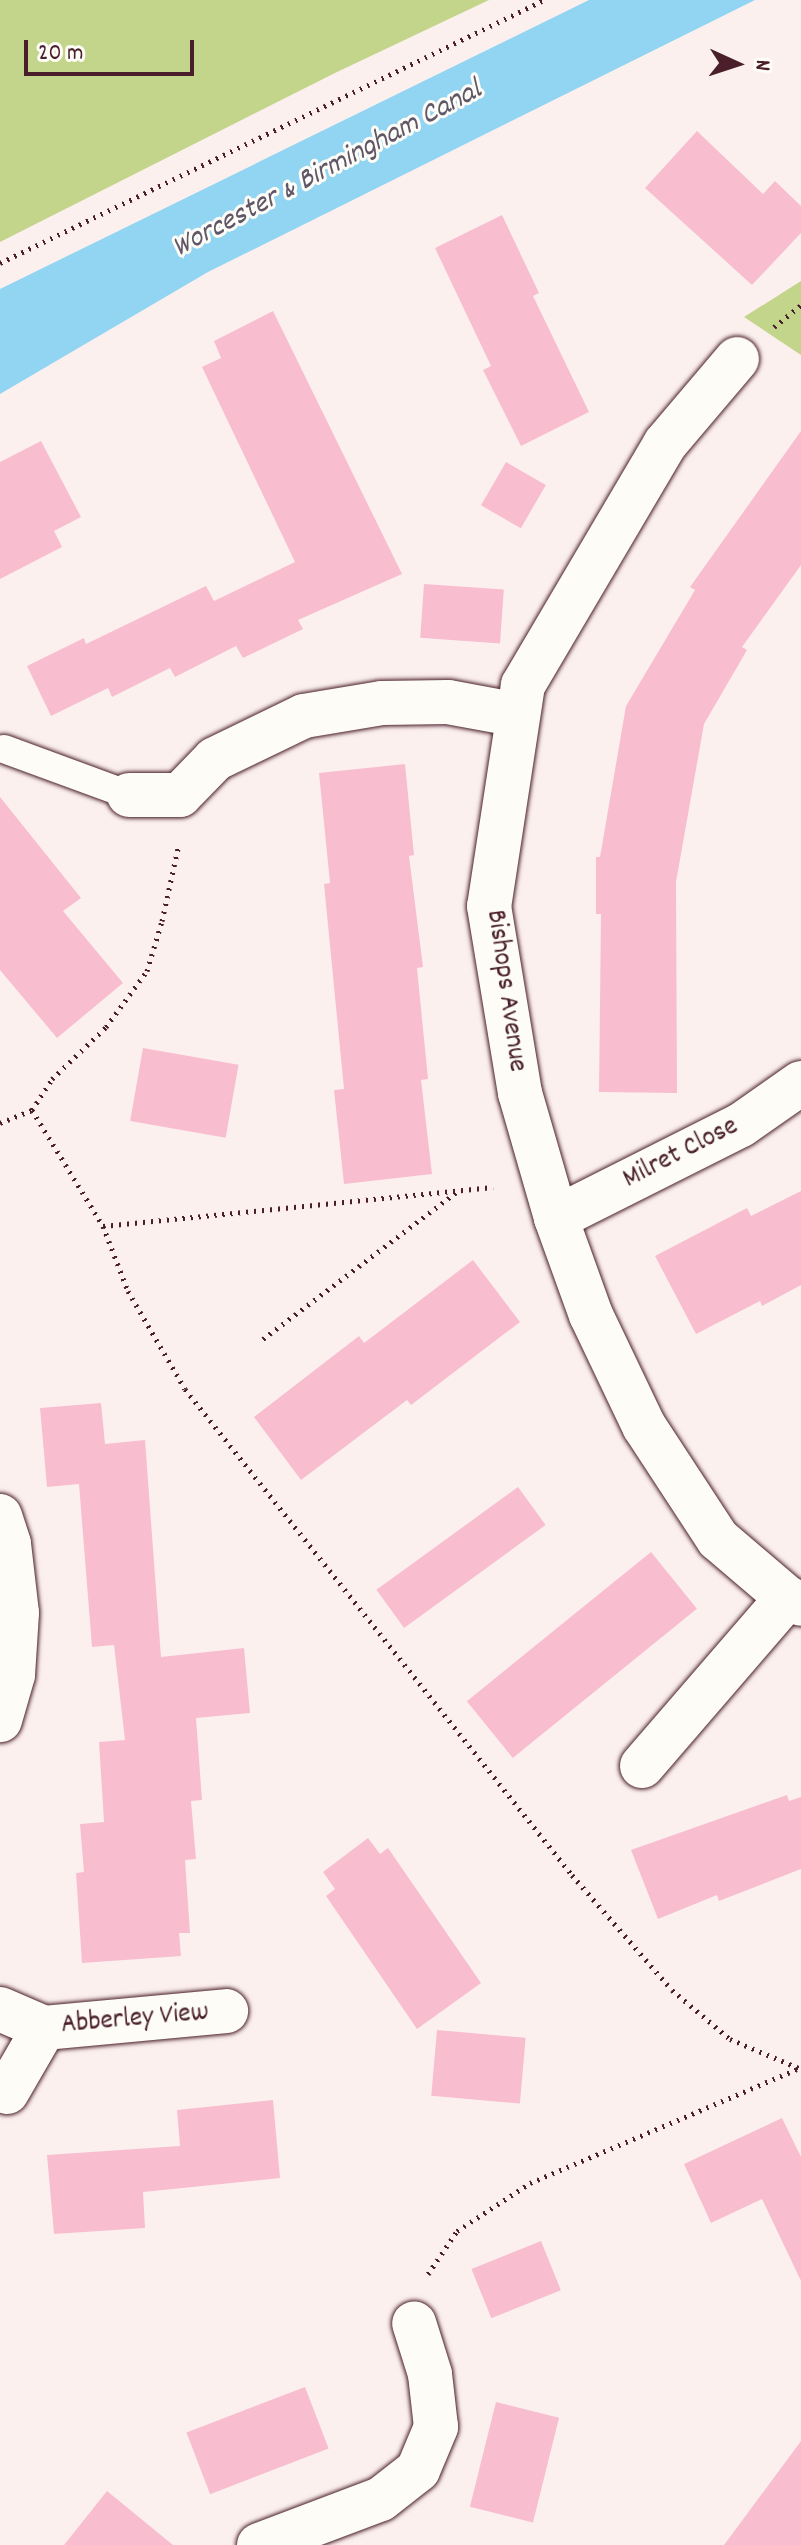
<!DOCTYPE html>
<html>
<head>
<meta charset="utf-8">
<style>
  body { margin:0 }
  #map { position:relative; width:801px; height:2545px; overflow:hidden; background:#fcf0ef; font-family:Dekko,sans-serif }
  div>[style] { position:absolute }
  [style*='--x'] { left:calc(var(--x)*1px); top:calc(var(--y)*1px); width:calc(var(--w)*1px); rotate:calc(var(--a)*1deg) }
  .green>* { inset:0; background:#c2d58b }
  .water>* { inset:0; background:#91d5f2 }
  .building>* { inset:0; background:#f8bed0; transform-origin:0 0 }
  .path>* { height:5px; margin-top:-2.5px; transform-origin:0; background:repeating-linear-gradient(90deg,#4a1f2b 0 2px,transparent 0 8px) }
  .roads { filter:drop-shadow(0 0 2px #4a1f2b) drop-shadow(0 0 2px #4a1f2b) }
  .lane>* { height:28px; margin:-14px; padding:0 14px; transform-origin:14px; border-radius:14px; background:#fdfcf7 }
  .street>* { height:44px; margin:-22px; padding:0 22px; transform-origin:22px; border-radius:22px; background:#fdfcf7 }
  span { translate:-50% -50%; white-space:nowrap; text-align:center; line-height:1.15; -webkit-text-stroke:6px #fdfcf7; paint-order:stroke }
  .street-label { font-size:28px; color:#4a1f2b }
  .water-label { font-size:30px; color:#5f5667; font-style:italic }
  .north { position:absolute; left:697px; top:24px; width:80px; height:80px; -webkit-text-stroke:6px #fdfcf7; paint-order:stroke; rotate:93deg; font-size:22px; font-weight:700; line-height:32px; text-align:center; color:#4a1f2b }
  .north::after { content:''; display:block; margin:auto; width:28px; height:36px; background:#4a1f2b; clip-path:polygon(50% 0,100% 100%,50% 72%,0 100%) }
  .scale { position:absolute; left:24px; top:40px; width:170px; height:36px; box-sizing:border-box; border:4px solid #4a1f2b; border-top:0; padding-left:10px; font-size:24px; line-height:28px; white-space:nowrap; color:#4a1f2b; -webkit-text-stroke:6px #fdfcf7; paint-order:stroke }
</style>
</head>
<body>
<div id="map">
  <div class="green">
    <div style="clip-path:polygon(0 0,489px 0,335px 73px,0 242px)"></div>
    <div style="clip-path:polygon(801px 281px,801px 355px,744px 317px)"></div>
  </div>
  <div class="water">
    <div style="clip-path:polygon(589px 0,755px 0,208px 272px,0 394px,0 289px)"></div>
  </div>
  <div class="building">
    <div style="clip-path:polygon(697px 131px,763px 194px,775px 181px,801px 206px,801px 233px,752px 285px,645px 188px)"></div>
    <div style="clip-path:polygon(502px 215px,539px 293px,533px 296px,589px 412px,521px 446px,483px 370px,491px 366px,435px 248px)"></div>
    <div style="clip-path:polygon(273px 311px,402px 574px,298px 620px,303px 629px,243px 658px,236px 646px,175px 677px,170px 668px,112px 697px,108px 688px,51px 716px,27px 666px,84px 638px,86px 644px,206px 586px,214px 601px,295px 562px,202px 367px,221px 358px,214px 341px)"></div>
    <div style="clip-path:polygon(801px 431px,801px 565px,742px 647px,747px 650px,704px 724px,676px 882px,677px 1093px,599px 1092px,601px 914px,596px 914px,596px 857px,600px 857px,626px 706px,695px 590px,690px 587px)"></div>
    <div style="clip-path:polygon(41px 441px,81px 517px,54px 531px,62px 547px,0 579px,0 462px)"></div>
    <div style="left:506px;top:462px;width:46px;height:50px;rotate:30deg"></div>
    <div style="left:424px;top:584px;width:80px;height:54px;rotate:4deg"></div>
    <div style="clip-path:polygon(405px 764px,414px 855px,409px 856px,423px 967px,417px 968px,428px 1079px,421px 1080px,432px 1174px,344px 1184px,334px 1090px,344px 1089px,324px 884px,330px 883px,319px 773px)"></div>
    <div style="clip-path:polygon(0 797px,81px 898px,63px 911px,123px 983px,57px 1038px,0 970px)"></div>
    <div style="left:143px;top:1048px;width:97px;height:74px;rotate:10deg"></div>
    <div style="clip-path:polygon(801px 1191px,801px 1285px,762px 1306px,760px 1301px,696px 1334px,655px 1256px,747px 1208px,751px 1216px)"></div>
    <div style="clip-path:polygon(473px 1260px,520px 1322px,411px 1405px,407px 1400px,301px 1480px,254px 1417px,359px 1336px,364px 1343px)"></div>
    <div style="clip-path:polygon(101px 1403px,105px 1444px,145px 1440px,161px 1657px,244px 1648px,250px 1713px,196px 1718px,202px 1800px,191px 1801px,196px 1859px,185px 1860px,190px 1933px,179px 1933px,181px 1956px,82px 1963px,76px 1873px,84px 1872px,80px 1824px,104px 1822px,99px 1742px,125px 1740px,114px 1645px,92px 1647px,79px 1484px,47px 1487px,40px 1408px)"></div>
    <div style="left:518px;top:1487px;width:47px;height:175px;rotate:54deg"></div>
    <div style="left:651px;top:1552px;width:73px;height:237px;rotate:51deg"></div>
    <div style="clip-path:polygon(787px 1795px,789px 1801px,801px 1797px,801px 1869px,719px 1901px,717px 1895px,658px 1919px,631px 1850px)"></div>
    <div style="clip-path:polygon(368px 1838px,380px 1854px,388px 1848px,481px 1983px,417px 2029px,326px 1896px,335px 1889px,323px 1872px)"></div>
    <div style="left:437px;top:2030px;width:89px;height:66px;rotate:5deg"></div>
    <div style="clip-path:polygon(273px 2100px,280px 2178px,143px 2192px,145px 2228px,54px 2234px,47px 2155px,180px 2146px,177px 2110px)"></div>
    <div style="clip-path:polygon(782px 2118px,801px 2157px,801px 2281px,762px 2199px,711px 2223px,684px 2164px)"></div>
    <div style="left:541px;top:2241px;width:53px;height:75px;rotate:68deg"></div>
    <div style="left:305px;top:2387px;width:66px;height:127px;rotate:69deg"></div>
    <div style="left:496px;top:2402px;width:65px;height:108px;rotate:14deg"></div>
    <div style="clip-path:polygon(801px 2441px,801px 2545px,724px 2545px)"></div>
    <div style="clip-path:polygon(107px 2491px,173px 2545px,64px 2545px)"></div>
  </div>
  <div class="path">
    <div style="--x:0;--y:263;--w:604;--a:-25.8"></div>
    <div style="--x:774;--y:327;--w:35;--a:-39"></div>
    <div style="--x:32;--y:1110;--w:136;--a:58.5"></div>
    <div style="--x:103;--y:1226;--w:70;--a:69"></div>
    <div style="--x:128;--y:1291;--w:113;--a:59.8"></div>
    <div style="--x:185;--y:1389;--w:621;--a:51.47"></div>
    <div style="--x:572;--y:1875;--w:152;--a:49"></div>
    <div style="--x:672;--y:1990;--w:76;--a:40.2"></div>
    <div style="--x:730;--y:2039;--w:77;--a:22.9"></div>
    <div style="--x:0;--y:1123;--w:35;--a:-22"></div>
    <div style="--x:32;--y:1110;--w:37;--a:-57"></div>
    <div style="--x:52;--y:1079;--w:75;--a:-43.9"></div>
    <div style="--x:106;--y:1027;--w:69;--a:-53.8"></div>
    <div style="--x:147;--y:971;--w:52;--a:-73.3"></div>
    <div style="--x:162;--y:921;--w:79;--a:-77.6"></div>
    <div style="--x:103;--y:1226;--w:392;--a:-5.7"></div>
    <div style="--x:263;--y:1339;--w:245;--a:-37.2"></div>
    <div style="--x:428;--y:2274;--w:52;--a:-56"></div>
    <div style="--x:457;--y:2231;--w:87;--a:-33.3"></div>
    <div style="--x:530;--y:2183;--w:290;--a:-23.1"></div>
  </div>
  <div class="roads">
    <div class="lane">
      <div style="--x:4;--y:749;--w:133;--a:20.2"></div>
    </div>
    <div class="street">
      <div style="--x:737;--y:359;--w:111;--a:130.3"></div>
      <div style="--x:665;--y:444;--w:280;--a:120.5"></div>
      <div style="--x:523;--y:685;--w:224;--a:98.7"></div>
      <div style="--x:489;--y:906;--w:190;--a:80.6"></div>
      <div style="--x:520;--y:1093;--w:130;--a:73.9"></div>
      <div style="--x:556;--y:1218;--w:103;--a:70.2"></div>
      <div style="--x:591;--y:1315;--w:123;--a:64.5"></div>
      <div style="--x:644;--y:1426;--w:135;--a:56.8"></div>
      <div style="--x:718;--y:1539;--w:91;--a:40.5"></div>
      <div style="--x:787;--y:1598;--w:15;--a:23"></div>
      <div style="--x:129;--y:795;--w:51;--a:0"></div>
      <div style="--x:180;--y:795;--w:50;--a:-45.8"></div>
      <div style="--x:215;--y:759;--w:99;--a:-25.8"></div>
      <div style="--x:304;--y:716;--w:79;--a:-9.5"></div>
      <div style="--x:382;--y:703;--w:66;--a:-0.9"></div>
      <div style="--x:448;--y:702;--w:71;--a:10.5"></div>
      <div style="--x:556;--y:1218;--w:207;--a:-26.7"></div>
      <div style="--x:741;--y:1125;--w:73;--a:-35"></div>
      <div style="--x:0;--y:1516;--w:29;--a:72"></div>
      <div style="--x:9;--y:1544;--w:69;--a:83.4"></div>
      <div style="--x:17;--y:1613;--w:62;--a:93.7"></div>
      <div style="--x:13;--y:1675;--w:47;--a:106.1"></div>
      <div style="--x:642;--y:1766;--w:222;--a:-49.2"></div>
      <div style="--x:0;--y:2009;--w:48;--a:23.4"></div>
      <div style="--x:44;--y:2028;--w:183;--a:-5.3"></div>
      <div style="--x:7;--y:2092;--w:74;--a:-60"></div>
      <div style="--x:259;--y:2545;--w:130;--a:-20.7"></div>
      <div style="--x:381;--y:2499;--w:47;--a:-38.1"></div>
      <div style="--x:418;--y:2470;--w:47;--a:-67.3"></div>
      <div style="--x:436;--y:2427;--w:53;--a:-96.5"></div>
      <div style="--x:430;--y:2374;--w:53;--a:-107.4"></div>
    </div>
  </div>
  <div class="street-label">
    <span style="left:505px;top:991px;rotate:82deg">Bishops Avenue</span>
    <span style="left:681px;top:1154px;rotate:-27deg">Milret Close</span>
    <span style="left:135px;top:2020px;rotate:-5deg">Abberley View</span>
  </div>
  <div class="water-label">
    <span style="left:328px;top:171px;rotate:-28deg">Worcester &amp; Birmingham Canal</span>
  </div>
  <div class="north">N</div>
  <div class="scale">20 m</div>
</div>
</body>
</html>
